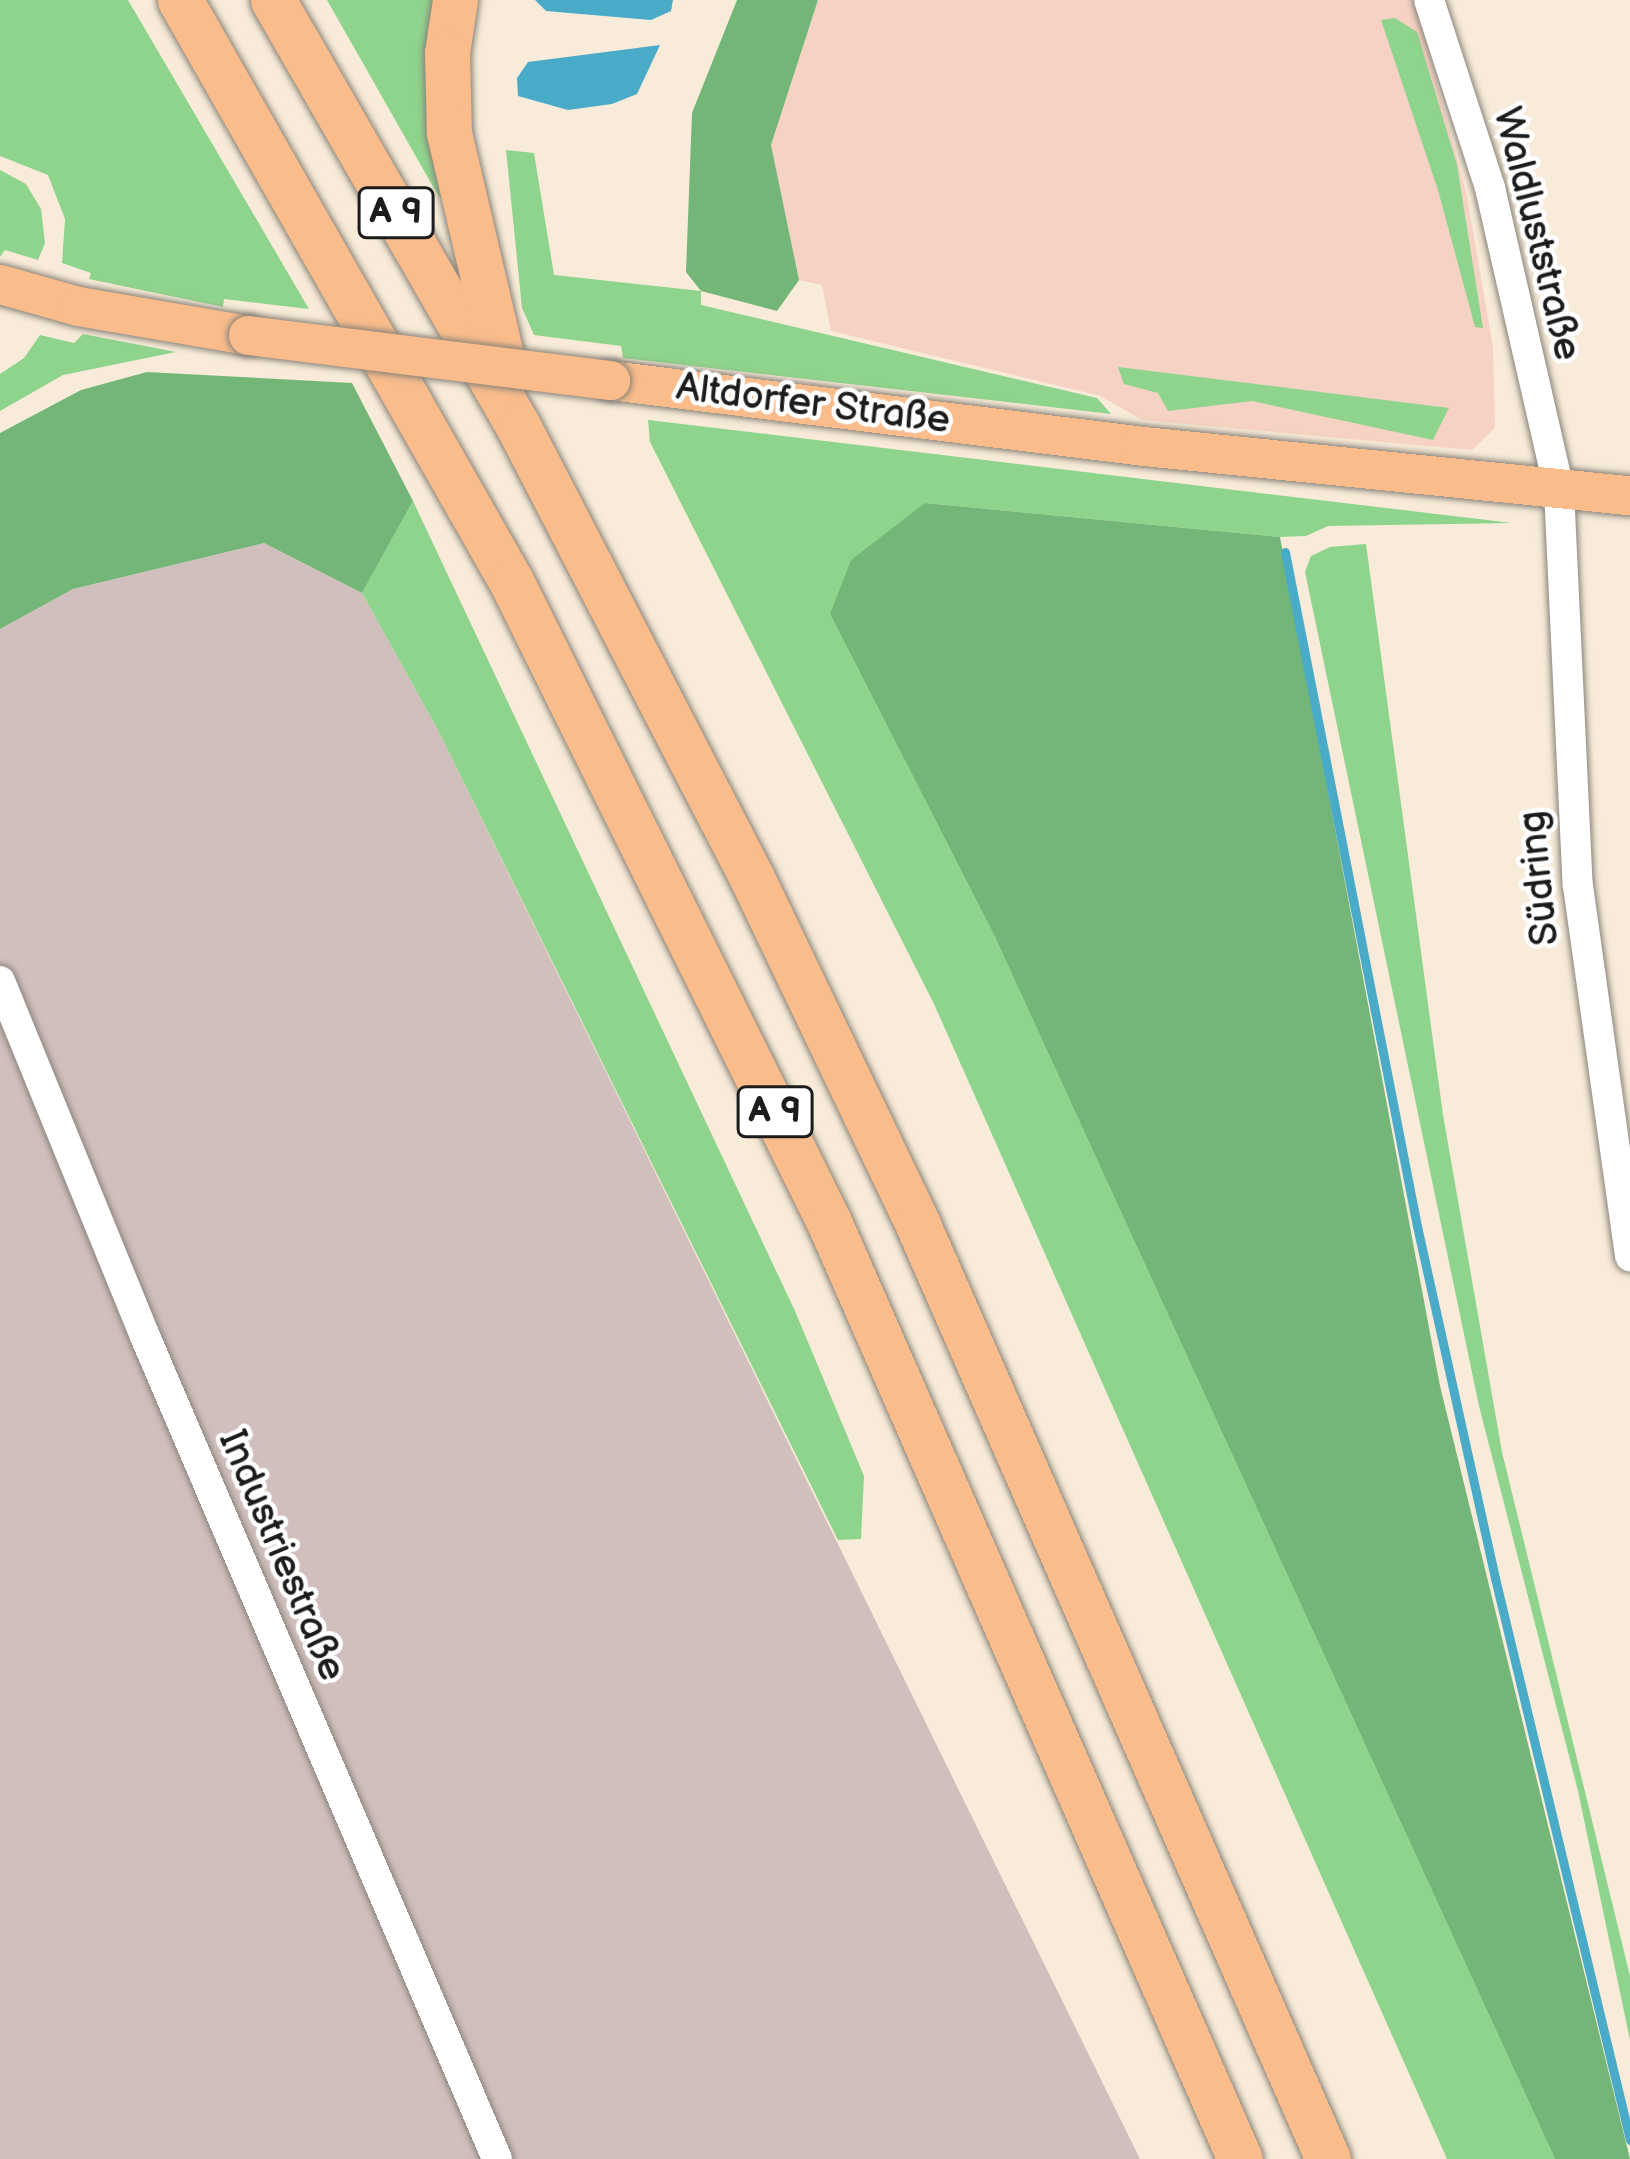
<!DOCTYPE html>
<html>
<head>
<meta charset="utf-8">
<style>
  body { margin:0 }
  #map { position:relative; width:1630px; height:2159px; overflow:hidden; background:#f8ebd9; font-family:"Balsamiq Sans",sans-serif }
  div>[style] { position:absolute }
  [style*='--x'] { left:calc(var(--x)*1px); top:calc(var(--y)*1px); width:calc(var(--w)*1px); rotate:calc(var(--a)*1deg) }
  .built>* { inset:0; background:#f6d2c4 }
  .industrial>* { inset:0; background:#d1bfbe }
  .green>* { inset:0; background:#8fd48d }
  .forest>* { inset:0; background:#73b678 }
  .water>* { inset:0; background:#4aabc9 }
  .stream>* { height:9px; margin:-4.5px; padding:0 4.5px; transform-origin:4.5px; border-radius:4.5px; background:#4aabc9 }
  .roads { filter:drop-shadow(0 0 3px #8a847a) drop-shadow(0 0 3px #8a847a) }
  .minor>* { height:30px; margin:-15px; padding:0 15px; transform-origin:15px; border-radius:15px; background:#fff }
  .major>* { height:39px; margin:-19.5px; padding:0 19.5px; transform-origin:19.5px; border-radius:19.5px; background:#fabc8b }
  .highway>* { height:45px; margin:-22.5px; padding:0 22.5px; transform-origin:22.5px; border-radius:22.5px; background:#fabc8b }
  .bridges { filter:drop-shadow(0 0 3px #8a847a) drop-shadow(0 0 3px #8a847a) }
  .major-bridge>* { height:39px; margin:-19.5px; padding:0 19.5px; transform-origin:19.5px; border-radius:19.5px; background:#fabc8b }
  span { translate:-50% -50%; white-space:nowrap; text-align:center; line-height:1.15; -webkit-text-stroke:9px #fff; paint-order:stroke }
  .shield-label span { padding:3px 9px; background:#fff; border:3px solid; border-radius:9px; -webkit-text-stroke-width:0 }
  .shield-label { font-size:36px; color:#1c1c1c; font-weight:700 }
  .street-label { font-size:39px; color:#1c1c1c }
</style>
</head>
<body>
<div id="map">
  <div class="built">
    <div style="clip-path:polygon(818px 0,1415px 0,1467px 197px,1493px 347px,1495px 428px,1472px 450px,1142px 420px,1101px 396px,831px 331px,822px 285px,799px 280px,771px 145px)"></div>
  </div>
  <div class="industrial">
    <div style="clip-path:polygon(264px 543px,362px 593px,438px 730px,1140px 2159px,0 2159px,0 629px,73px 589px)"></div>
  </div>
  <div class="green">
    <div style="clip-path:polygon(0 0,128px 0,309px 309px,224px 299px,223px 307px,89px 279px,91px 273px,62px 263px,65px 219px,48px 175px,0 156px)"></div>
    <div style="clip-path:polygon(327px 0,439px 0,445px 195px,439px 197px)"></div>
    <div style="clip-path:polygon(1395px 18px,1417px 32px,1457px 165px,1483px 328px,1475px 327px,1438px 190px,1381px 20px)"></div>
    <div style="clip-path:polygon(506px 150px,534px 153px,554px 275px,701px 291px,701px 305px,1097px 398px,1111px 414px,623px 358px,621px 346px,534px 335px,522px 308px)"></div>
    <div style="clip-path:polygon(0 170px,26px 184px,41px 209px,45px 243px,38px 260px,5px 250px,0 257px)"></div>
    <div style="clip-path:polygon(83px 334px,176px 352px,63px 375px,0 411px,0 374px,24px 358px,40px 335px,74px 343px)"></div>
    <div style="clip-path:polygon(1118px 367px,1449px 408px,1433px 440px,1252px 401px,1168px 411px,1158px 393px,1124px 384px)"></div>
    <div style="clip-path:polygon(648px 420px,1512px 523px,1328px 526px,1306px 536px,1280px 537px,925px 503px,830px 614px,994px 935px,1555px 2159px,1447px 2159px,934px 1004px,650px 442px)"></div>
    <div style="clip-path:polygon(413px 501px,795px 1311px,864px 1476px,861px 1539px,838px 1540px,438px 730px,362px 593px)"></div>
    <div style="clip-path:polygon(1366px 544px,1443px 1115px,1502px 1452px,1630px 1976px,1630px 2040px,1578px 1791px,1479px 1406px,1305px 572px,1311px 556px,1330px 547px)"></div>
  </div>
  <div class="forest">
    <div style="clip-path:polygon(737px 0,818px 0,771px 145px,799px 280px,777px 311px,701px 291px,686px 272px,692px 113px)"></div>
    <div style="clip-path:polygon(147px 372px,352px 383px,413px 501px,362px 593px,264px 543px,73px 589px,0 629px,0 433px,81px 390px)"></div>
    <div style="clip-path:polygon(925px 503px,1280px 537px,1440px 1386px,1630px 2159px,1555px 2159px,994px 935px,830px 614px,851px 560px)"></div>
  </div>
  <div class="water">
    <div style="clip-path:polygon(535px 0,673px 0,671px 11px,651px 20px,546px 11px)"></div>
    <div style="clip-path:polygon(660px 45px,637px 94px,612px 104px,568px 110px,518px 96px,517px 78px,528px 62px)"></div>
  </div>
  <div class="stream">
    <div style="--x:1285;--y:552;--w:687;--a:78.92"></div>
    <div style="--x:1417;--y:1226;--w:361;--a:77.5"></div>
    <div style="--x:1495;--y:1578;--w:578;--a:76.49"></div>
  </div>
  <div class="roads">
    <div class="minor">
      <div style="--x:1429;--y:0;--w:198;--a:72"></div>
      <div style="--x:1490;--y:188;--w:310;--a:77.1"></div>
      <div style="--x:1559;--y:490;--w:396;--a:87.3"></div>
      <div style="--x:1578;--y:886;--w:374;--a:82"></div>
      <div style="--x:0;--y:981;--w:381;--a:67.8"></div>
      <div style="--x:144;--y:1334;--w:897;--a:66.83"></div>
    </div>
    <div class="major">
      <div style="--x:0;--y:284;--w:81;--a:15.8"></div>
      <div style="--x:78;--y:306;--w:172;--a:9.7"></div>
      <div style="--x:610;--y:380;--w:538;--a:7.05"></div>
      <div style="--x:1144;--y:446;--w:488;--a:5.8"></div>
    </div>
    <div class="highway">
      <div style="--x:180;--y:0;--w:669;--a:60.33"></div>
      <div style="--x:511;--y:581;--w:716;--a:63.61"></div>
      <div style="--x:829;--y:1222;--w:1023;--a:66.32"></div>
      <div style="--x:273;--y:0;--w:491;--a:60.1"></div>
      <div style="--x:518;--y:426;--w:509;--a:62.63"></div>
      <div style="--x:752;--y:878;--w:385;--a:64.4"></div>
      <div style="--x:918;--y:1225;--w:1020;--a:66.3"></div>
      <div style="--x:455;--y:0;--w:54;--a:98.6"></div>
      <div style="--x:447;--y:53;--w:80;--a:88.6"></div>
      <div style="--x:449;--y:133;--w:250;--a:76.8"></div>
    </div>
  </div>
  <div class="bridges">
    <div class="major-bridge">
      <div style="--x:248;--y:335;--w:365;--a:7.1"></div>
    </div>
  </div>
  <div class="shield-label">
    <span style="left:396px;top:213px">A 9</span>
    <span style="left:775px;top:1112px">A 9</span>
  </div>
  <div class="street-label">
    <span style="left:1536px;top:234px;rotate:76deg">Waldluststraße</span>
    <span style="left:813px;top:405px;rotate:7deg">Altdorfer Straße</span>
    <span style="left:1540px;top:878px;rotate:-96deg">Südring</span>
    <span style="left:281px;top:1556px;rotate:67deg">Industriestraße</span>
  </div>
</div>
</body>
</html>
